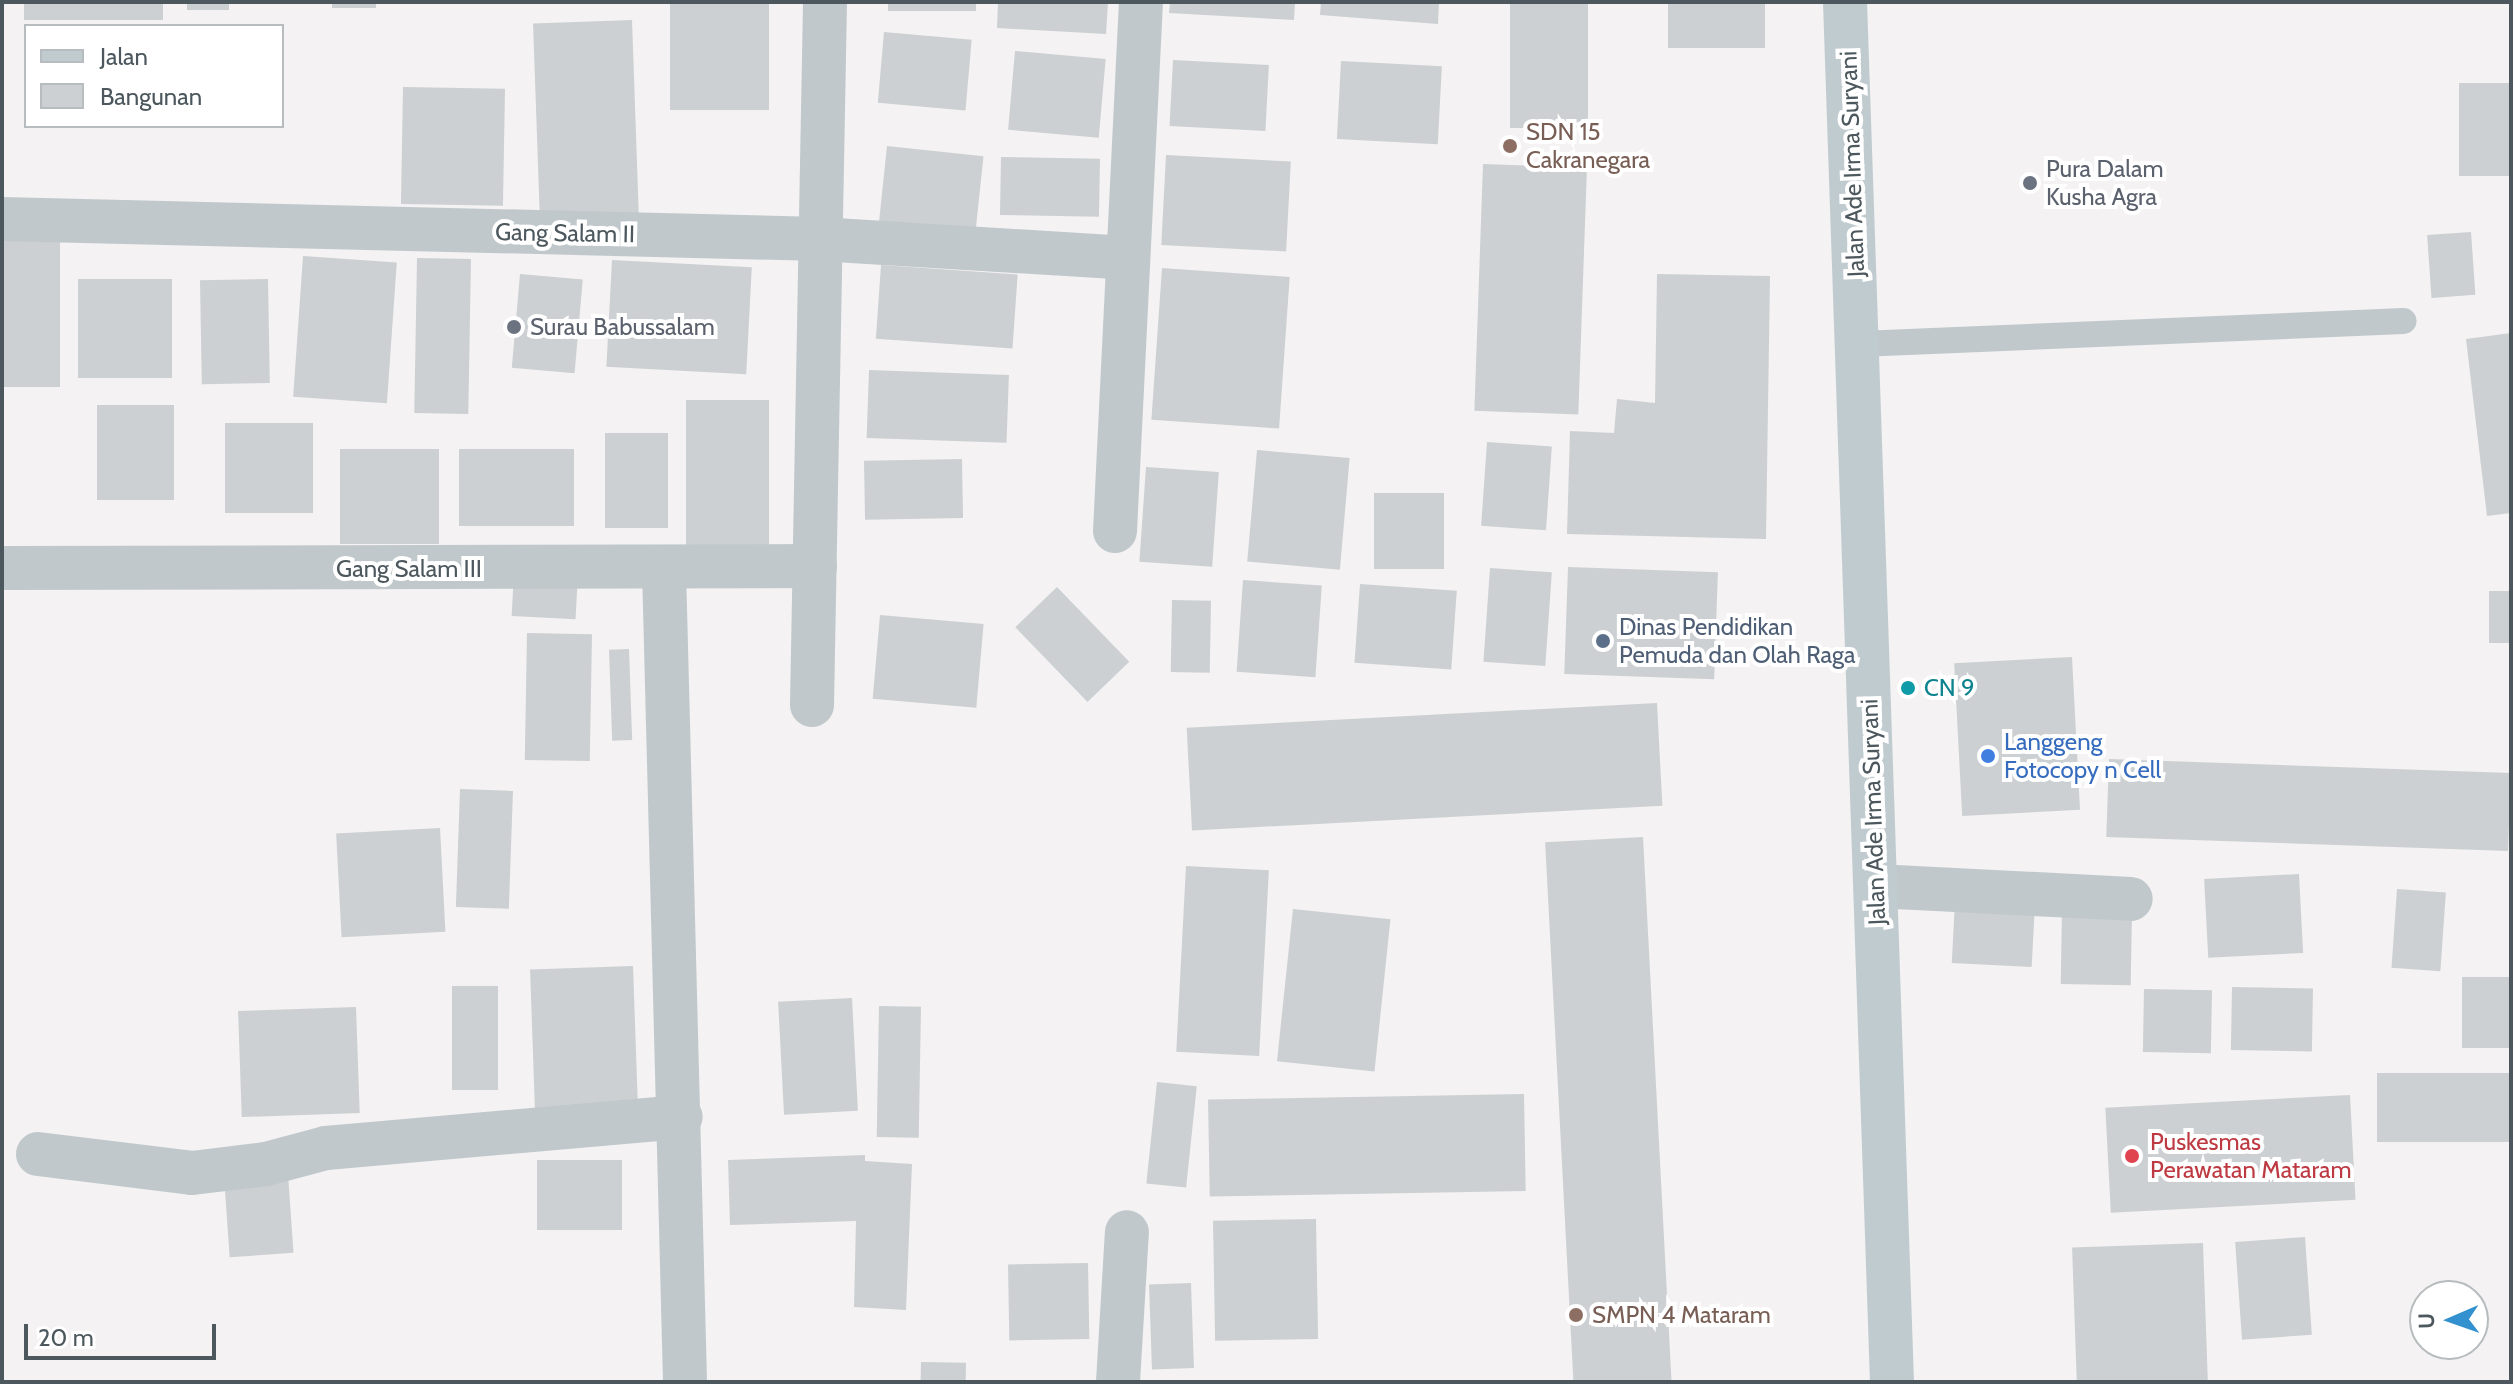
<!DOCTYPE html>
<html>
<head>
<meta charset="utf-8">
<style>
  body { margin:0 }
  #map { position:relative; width:2513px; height:1384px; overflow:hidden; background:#f4f2f2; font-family:Cabin,sans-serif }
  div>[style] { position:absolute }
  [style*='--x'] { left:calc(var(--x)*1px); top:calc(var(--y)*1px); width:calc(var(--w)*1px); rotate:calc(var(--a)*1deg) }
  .building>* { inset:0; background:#ccd0d2; transform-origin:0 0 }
  .lane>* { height:26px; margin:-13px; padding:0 13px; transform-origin:13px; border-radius:13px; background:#c0c8cc }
  .street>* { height:44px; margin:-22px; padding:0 22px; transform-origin:22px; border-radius:22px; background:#c0c8cc }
  .secondary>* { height:44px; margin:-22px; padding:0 22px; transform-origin:22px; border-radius:22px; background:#c0cbd0 }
  .dots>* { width:22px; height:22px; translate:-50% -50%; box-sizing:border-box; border:4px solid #fff; border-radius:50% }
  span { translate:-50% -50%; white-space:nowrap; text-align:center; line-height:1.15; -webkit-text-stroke:8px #fff; paint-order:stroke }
  .education-label { font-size:24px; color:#785e54 }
  .left { translate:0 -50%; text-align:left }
  .street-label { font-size:24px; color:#4c585d }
  .worship-label { font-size:24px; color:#5b616d }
  .service-label { font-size:24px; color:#4e5e75 }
  .culture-label { font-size:24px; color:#0d838f }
  .shop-label { font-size:24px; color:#366cbe }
  .health-label { font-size:24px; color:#be3a42 }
  .frame { position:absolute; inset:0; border:4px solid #4c585d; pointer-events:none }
  .legend { position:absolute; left:24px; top:24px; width:260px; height:104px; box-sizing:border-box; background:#fff; border:2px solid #b7bcbe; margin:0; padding:10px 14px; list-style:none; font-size:24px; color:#4c585d }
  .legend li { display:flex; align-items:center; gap:16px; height:40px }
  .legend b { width:40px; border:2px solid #b7bcbe }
  .north { position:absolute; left:2409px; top:1280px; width:80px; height:80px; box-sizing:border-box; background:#fff; border:2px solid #b7bcbe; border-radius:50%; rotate:268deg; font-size:22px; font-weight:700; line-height:32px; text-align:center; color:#4c585d }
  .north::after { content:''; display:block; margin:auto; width:28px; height:36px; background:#3291ce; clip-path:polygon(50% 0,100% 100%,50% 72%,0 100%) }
  .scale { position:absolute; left:24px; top:1324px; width:192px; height:36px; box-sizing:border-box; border:4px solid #4c585d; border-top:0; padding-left:10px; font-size:24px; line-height:28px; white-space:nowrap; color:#4c585d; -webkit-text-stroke:6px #fff; paint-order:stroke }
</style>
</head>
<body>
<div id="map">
  <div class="building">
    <div style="left:24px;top:2px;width:139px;height:18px"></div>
    <div style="left:187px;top:2px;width:42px;height:8px"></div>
    <div style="left:332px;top:2px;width:44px;height:6px"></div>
    <div style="left:670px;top:2px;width:99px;height:108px"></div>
    <div style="left:888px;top:2px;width:88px;height:9px"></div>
    <div style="clip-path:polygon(998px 2px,1108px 2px,1106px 34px,997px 28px)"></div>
    <div style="clip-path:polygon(1170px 2px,1295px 2px,1294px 20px,1169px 13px)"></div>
    <div style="clip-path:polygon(1321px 2px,1439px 2px,1438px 24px,1320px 15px)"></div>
    <div style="left:1510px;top:2px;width:78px;height:126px"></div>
    <div style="left:1668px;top:2px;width:97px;height:46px"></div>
    <div style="left:632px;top:20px;width:200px;height:99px;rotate:88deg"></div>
    <div style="left:884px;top:32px;width:88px;height:71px;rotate:5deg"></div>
    <div style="left:1015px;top:51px;width:91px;height:79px;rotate:5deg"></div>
    <div style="left:1173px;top:60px;width:96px;height:66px;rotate:3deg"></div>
    <div style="left:1341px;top:61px;width:101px;height:78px;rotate:3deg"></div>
    <div style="left:2511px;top:83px;width:93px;height:52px;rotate:90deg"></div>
    <div style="left:403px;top:87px;width:102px;height:117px;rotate:1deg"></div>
    <div style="left:887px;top:146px;width:97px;height:79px;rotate:6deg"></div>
    <div style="left:1166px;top:155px;width:125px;height:90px;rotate:3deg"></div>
    <div style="left:1001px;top:157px;width:99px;height:58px;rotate:1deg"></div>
    <div style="left:1483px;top:164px;width:104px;height:247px;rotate:2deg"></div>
    <div style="left:2471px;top:232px;width:63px;height:44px;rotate:86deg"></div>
    <div style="left:2px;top:241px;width:58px;height:146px"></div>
    <div style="left:303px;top:256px;width:94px;height:141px;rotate:4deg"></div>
    <div style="left:417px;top:258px;width:54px;height:155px;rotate:1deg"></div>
    <div style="left:612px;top:260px;width:140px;height:107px;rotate:3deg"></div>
    <div style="left:881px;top:265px;width:137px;height:74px;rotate:4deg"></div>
    <div style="left:1162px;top:268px;width:128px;height:152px;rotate:4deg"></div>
    <div style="left:520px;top:274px;width:63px;height:94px;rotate:5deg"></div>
    <div style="clip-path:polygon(1657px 274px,1770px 276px,1766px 539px,1567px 534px,1570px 431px,1614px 433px,1617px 399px,1655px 403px)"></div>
    <div style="left:78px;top:279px;width:94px;height:99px"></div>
    <div style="left:268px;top:279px;width:104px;height:68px;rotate:89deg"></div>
    <div style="clip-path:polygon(2511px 333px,2511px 513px,2487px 516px,2466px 339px)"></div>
    <div style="left:869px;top:370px;width:140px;height:68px;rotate:2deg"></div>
    <div style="left:686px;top:400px;width:83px;height:147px"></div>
    <div style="left:97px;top:405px;width:77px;height:95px"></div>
    <div style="left:225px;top:423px;width:88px;height:90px"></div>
    <div style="left:605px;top:433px;width:63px;height:95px"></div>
    <div style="left:1487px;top:442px;width:65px;height:84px;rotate:4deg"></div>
    <div style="left:340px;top:449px;width:99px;height:95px"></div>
    <div style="left:459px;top:449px;width:115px;height:77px"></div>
    <div style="left:1257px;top:450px;width:93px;height:112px;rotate:5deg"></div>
    <div style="left:962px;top:459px;width:59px;height:98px;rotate:89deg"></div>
    <div style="left:1146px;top:467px;width:73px;height:95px;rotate:4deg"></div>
    <div style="left:1444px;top:493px;width:76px;height:70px;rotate:90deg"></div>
    <div style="left:1568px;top:567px;width:150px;height:107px;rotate:2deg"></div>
    <div style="left:1490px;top:568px;width:62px;height:94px;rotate:4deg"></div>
    <div style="left:514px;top:571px;width:64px;height:45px;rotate:3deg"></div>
    <div style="left:1243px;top:580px;width:79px;height:92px;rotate:4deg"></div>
    <div style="left:1360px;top:584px;width:97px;height:79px;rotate:4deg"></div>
    <div style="left:1057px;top:587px;width:104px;height:58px;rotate:46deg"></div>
    <div style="left:2489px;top:591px;width:22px;height:52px"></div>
    <div style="left:1172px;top:600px;width:39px;height:72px;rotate:1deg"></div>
    <div style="left:880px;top:615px;width:104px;height:84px;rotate:5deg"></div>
    <div style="left:527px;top:633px;width:65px;height:127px;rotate:1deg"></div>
    <div style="left:629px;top:649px;width:91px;height:20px;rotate:88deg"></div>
    <div style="left:2072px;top:657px;width:153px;height:118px;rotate:87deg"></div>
    <div style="left:1657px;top:703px;width:103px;height:471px;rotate:87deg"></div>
    <div style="left:2109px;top:759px;width:402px;height:78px;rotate:2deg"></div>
    <div style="left:460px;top:789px;width:53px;height:118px;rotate:2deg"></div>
    <div style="left:440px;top:828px;width:104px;height:104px;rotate:87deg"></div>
    <div style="left:1643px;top:837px;width:546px;height:98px;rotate:87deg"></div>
    <div style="left:1186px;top:866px;width:83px;height:186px;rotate:3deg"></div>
    <div style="left:2299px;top:874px;width:79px;height:95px;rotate:87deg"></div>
    <div style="left:2397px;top:889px;width:49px;height:79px;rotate:4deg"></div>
    <div style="left:1955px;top:901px;width:80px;height:62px;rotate:3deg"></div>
    <div style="left:1293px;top:909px;width:98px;height:153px;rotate:6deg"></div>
    <div style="left:2062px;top:910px;width:70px;height:74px;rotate:1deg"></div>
    <div style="left:633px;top:966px;width:145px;height:103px;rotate:88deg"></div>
    <div style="left:2511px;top:977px;width:71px;height:49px;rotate:90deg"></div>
    <div style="left:452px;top:986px;width:46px;height:104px"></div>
    <div style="left:2232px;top:987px;width:81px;height:63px;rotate:1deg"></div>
    <div style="left:2144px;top:989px;width:68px;height:63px;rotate:1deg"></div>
    <div style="left:852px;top:998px;width:113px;height:74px;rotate:87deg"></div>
    <div style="left:879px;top:1006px;width:42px;height:131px;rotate:1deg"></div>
    <div style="left:356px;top:1007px;width:106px;height:118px;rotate:88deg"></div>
    <div style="left:2511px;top:1073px;width:69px;height:134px;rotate:90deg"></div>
    <div style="left:1157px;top:1082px;width:40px;height:102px;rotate:6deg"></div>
    <div style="left:1524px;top:1094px;width:97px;height:316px;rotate:89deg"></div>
    <div style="left:2350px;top:1095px;width:105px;height:245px;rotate:87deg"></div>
    <div style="clip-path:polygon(865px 1155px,865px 1161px,912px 1164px,906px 1310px,854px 1307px,856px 1221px,730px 1225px,728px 1160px)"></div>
    <div style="left:537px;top:1160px;width:85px;height:70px"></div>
    <div style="left:288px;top:1174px;width:79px;height:64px;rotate:86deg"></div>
    <div style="left:1316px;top:1219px;width:120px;height:103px;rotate:89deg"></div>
    <div style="left:2305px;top:1237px;width:98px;height:70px;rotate:86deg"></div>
    <div style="left:2203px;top:1243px;width:139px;height:131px;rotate:88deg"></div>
    <div style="left:1088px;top:1263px;width:76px;height:80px;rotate:89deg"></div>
    <div style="left:1191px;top:1283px;width:85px;height:42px;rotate:88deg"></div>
    <div style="left:921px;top:1362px;width:45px;height:20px;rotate:1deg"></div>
  </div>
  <div class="lane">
    <div style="--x:1860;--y:344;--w:544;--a:-2.42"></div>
  </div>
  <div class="street">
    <div style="--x:2;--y:219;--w:817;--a:1.4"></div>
    <div style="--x:819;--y:239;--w:309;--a:3.5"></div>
    <div style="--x:1115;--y:531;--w:530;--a:-87.19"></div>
    <div style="--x:2;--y:568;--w:813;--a:-0.14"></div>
    <div style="--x:664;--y:569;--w:813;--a:88.52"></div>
    <div style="--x:812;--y:705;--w:703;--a:-88.94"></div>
    <div style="--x:1876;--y:886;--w:255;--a:2.9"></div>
    <div style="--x:38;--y:1154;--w:155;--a:7"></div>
    <div style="--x:192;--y:1173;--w:75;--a:-6.9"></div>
    <div style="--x:266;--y:1164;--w:62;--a:-14.9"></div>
    <div style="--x:326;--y:1148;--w:356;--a:-5"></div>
    <div style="--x:1118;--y:1382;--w:150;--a:-86.6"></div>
  </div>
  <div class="secondary">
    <div style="--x:1845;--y:2;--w:1381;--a:88.05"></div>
  </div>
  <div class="dots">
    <div style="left:1510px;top:146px;background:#8d6e63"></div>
    <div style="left:2030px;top:183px;background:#6b7280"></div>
    <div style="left:514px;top:327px;background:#6b7280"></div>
    <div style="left:1603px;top:641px;background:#5c6f8a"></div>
    <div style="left:1908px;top:688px;background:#0f9aa8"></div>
    <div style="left:1988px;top:756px;background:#3f7fe0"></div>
    <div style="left:2132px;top:1156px;background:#e0444e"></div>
    <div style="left:1576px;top:1315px;background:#8d6e63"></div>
  </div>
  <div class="education-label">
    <span class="left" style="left:1526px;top:146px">SDN 15<br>Cakranegara</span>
    <span class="left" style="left:1592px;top:1315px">SMPN 4 Mataram</span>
  </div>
  <div class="street-label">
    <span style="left:1852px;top:164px;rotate:-92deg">Jalan Ade Irma Suryani</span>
    <span style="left:565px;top:233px;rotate:1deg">Gang Salam II</span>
    <span style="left:409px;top:569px">Gang Salam III</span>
    <span style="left:1873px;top:812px;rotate:-92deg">Jalan Ade Irma Suryani</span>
  </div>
  <div class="worship-label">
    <span class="left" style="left:2046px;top:183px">Pura Dalam<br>Kusha Agra</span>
    <span class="left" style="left:530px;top:327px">Surau Babussalam</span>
  </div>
  <div class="service-label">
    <span class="left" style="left:1619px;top:641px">Dinas Pendidikan<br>Pemuda dan Olah Raga</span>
  </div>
  <div class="culture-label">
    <span class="left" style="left:1924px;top:688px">CN 9</span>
  </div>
  <div class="shop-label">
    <span class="left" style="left:2004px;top:756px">Langgeng<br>Fotocopy n Cell</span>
  </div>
  <div class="health-label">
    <span class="left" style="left:2150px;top:1156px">Puskesmas<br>Perawatan Mataram</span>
  </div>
  <div class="frame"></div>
  <ul class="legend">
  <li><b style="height:10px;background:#c0cbd0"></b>Jalan</li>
  <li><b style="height:22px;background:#ccd0d2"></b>Bangunan</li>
  </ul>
  <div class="north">U</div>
  <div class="scale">20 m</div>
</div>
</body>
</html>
